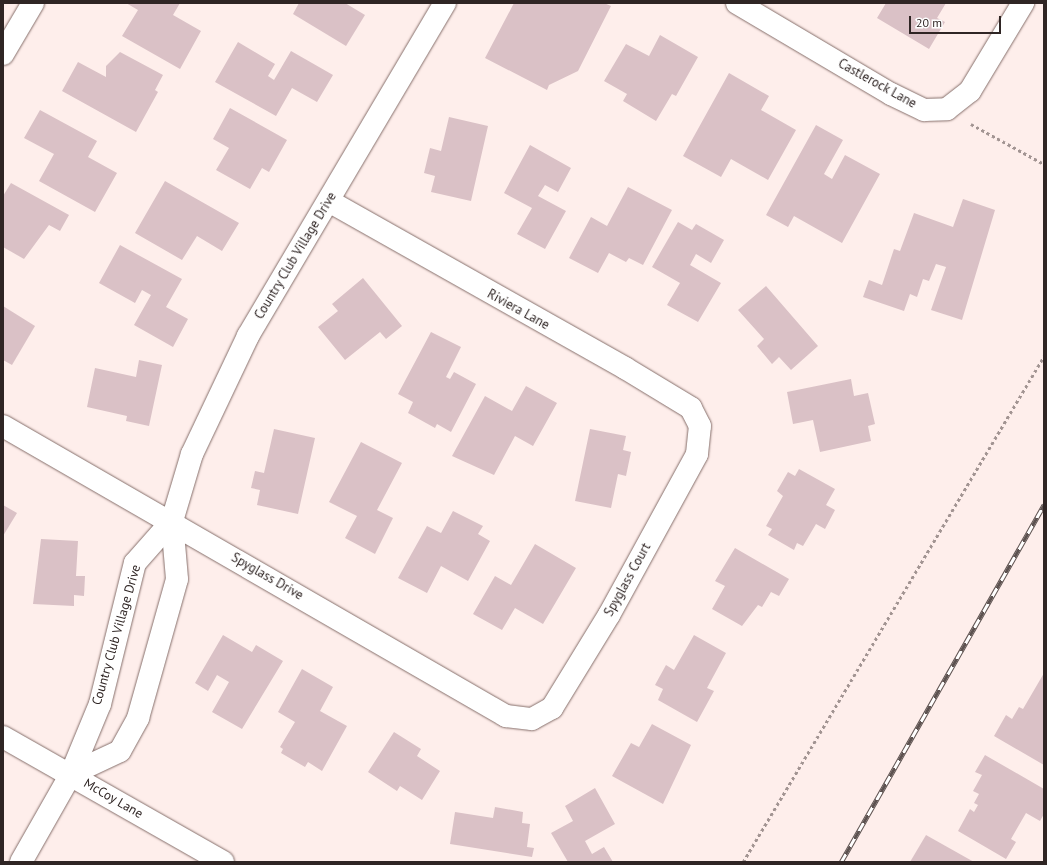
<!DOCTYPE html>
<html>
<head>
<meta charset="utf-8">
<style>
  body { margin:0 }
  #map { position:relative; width:1047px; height:865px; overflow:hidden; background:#feeeeb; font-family:"PT Sans",sans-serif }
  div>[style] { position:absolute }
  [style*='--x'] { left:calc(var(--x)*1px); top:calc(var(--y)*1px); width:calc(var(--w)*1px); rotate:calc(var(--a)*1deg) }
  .building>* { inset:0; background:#dac1c6 }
  .path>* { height:2.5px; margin-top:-1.25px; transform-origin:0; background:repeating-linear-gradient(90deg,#a29492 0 3px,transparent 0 6px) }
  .roads { filter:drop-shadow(0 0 1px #866f6b) drop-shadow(0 0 1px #866f6b) }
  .minor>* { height:22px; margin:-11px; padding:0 11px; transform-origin:11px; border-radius:11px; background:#fff }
  .tertiary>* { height:22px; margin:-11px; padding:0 11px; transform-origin:11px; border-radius:11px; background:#fff }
  .rail>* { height:4.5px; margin-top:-2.25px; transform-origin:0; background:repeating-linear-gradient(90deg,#fff 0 9px,#5d5250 0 18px); box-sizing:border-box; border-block:1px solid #5d5250 }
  span { translate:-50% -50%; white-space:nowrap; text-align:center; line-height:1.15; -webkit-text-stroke:3.5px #fff; paint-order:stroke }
  .street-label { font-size:13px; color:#2f2524 }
  .frame { position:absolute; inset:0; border:4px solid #2f2524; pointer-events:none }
  .scale { position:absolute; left:909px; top:16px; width:92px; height:18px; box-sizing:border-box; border:2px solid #2f2524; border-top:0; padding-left:5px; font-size:12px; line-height:14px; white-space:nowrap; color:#2f2524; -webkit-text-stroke:3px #fff; paint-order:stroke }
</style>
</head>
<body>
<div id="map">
  <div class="building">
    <div style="clip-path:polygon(126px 3px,180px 3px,173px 15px,201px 31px,180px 69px,122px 36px,138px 10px)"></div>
    <div style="clip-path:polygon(299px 3px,345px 3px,365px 15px,346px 46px,293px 14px)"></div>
    <div style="clip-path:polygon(514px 3px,604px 3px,611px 6px,578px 71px,549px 85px,547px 90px,485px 58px)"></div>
    <div style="clip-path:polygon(886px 3px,946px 3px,937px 18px,945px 22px,929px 49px,877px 18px)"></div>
    <div style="clip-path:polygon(660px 35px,698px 57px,676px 96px,672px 94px,656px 121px,623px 101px,627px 94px,604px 81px,626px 44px,649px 56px)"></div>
    <div style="clip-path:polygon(238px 42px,275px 64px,268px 76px,274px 80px,291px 51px,333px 75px,317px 102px,292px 88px,276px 116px,215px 82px)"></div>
    <div style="clip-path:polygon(120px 52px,163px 75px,155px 90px,158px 92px,136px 132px,62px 91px,78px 62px,106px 77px,106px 66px)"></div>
    <div style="clip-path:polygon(729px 73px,769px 96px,761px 110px,796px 130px,768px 180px,731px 159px,721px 177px,683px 156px)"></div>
    <div style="clip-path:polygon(230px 108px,287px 140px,269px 172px,262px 168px,250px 189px,216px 170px,229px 148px,213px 139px)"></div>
    <div style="clip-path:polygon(40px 110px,97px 141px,88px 157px,117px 173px,95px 212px,39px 181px,54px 154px,24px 138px)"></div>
    <div style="clip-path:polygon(449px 117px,488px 126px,471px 201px,431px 192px,435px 176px,424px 173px,430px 148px,441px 151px)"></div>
    <div style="clip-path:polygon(816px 125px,843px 140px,824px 174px,832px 179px,845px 155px,880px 174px,842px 243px,794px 216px,788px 227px,766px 215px)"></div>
    <div style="clip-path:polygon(530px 145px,571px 168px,558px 192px,545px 185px,538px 196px,566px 211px,545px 249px,517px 234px,532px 208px,504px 193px)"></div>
    <div style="clip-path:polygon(165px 181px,239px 223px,222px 251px,197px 236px,182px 260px,135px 233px)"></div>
    <div style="clip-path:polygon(11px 183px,69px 215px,60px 231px,49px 225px,24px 259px,3px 247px,3px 196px)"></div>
    <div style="clip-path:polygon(628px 187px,672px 210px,643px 265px,629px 258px,626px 262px,609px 253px,598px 273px,569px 258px,591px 217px,607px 226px)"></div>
    <div style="clip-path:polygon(963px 199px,995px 210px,962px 320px,931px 310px,946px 267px,936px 264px,929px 281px,923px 279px,917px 297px,910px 294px,904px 311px,863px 297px,869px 280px,882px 285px,894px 249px,900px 251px,914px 213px,953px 227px)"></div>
    <div style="clip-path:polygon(678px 222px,692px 230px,696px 224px,724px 240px,711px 263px,696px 254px,690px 265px,721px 283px,698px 322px,667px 305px,680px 283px,652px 267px)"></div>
    <div style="clip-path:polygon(120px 245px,182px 279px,166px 307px,188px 319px,173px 347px,134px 325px,151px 295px,142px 290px,135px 303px,99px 283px)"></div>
    <div style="clip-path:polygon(363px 278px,402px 326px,386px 339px,380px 332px,345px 360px,318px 327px,338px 311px,332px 304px)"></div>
    <div style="clip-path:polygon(766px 286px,818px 346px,791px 370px,779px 357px,772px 364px,757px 346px,764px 339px,738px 310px)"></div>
    <div style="clip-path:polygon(3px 306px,35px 326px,12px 365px,3px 360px)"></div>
    <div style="clip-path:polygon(431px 332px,461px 347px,446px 377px,450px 379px,454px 372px,476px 384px,451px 432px,437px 424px,435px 428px,408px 413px,413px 402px,398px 394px)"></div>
    <div style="clip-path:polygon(139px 360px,162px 365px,149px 426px,126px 421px,127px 416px,87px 407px,95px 368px,136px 377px)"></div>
    <div style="clip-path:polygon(851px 379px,854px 396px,868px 393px,875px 424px,868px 426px,871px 441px,820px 452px,813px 420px,793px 424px,787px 392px)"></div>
    <div style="clip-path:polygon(526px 386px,557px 403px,533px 446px,515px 436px,494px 475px,452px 456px,485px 396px,512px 411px)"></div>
    <div style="clip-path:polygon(274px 429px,315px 438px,298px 514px,257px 505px,260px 490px,251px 488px,255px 471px,264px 473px)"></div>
    <div style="clip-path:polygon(590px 429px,626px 436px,623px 450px,631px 452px,626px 476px,618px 474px,611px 508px,575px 501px)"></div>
    <div style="clip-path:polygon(361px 442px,402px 463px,377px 510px,393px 518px,375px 554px,345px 538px,357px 516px,329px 502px)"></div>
    <div style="clip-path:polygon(799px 469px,835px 489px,826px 505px,835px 510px,825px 529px,816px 524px,803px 546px,797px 543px,794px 550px,768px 535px,772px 529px,766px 526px,783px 496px,777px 491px,788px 472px,795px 476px)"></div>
    <div style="clip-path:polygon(3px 505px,17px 513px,3px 536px)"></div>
    <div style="clip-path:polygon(453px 511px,483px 526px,478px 534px,490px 541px,468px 581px,441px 566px,427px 593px,398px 578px,427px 526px,441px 533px)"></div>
    <div style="clip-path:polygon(41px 539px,78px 541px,76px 576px,85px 576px,84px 596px,74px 595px,74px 606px,33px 604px)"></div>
    <div style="clip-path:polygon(535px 544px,576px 568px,543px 624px,515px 608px,502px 630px,473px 614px,495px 576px,511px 585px)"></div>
    <div style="clip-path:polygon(735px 548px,789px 579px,779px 596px,771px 592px,762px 607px,758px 605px,742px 626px,712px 609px,725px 586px,715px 581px)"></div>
    <div style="clip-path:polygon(223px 635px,252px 652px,256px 645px,283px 661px,242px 729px,212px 712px,229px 682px,217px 675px,208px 691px,195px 683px)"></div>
    <div style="clip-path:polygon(694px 635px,726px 653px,707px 688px,714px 691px,697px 722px,658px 700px,663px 689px,655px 685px,666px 665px,674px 670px)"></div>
    <div style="clip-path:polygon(302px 669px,333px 687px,320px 711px,347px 726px,322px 771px,308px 762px,305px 767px,281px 753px,283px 749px,280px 747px,295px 722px,278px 712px)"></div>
    <div style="clip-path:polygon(1044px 673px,1044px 765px,994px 736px,1006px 715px,1012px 719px,1019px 707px,1023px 709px)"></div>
    <div style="clip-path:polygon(652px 724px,691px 745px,663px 804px,612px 776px,631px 743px,639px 747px)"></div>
    <div style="clip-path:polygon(394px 732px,421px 749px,417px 756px,440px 771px,422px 800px,400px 786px,397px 791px,368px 772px)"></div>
    <div style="clip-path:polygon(985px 755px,1044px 789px,1044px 814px,1040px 821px,1026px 813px,1011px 839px,1016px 842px,1006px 859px,958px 831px,970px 809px,974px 812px,978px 805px,974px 803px,979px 794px,973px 791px,982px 775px,975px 772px)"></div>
    <div style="clip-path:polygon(595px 788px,615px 824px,585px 841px,592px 854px,604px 847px,613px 862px,568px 862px,551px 833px,573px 821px,565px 806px)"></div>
    <div style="clip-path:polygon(495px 807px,523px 812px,522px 823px,530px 824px,527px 847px,534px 848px,532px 857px,450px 844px,455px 812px,493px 818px)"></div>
    <div style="clip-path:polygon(926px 835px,974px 862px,910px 862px)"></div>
  </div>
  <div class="path">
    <div style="--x:971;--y:124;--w:83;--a:28.7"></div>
    <div style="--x:743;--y:862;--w:589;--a:-59.25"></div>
  </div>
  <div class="roads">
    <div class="minor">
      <div style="--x:737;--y:3;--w:179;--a:30.6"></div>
      <div style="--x:891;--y:94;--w:37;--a:26"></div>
      <div style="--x:924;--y:110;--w:23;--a:-2"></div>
      <div style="--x:947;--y:109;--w:29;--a:-38"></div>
      <div style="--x:970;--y:91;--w:103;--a:-58.9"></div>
      <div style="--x:3;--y:54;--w:59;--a:-59.5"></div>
      <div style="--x:3;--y:426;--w:581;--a:29.97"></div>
      <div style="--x:506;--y:716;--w:26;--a:7"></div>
      <div style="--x:532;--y:719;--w:23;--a:-29"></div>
      <div style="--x:552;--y:708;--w:109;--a:-58.5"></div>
      <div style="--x:609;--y:615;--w:183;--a:-61.3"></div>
      <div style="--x:697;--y:454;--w:28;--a:-84"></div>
      <div style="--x:700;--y:426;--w:20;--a:-117"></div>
      <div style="--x:691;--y:408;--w:77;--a:-148.8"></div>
      <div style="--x:625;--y:368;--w:340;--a:-150.6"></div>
      <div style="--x:71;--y:774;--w:54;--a:-25.1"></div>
      <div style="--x:120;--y:751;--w:38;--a:-61"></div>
      <div style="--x:138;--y:718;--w:144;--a:-74.3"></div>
      <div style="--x:177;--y:579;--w:58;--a:-94.9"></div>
      <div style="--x:172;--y:521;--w:70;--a:-73.4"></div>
      <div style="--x:192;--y:454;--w:131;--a:-64.6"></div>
      <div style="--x:248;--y:336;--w:387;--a:-59.4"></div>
      <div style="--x:21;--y:862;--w:101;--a:-60.4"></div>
      <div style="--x:71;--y:774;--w:76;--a:-67.5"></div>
      <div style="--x:100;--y:704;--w:145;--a:-76.1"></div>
      <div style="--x:135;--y:563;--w:56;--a:-48.6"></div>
    </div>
    <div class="tertiary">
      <div style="--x:3;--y:737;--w:253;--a:29.6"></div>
    </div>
  </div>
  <div class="rail">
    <div style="--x:841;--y:862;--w:411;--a:-60.4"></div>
  </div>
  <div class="street-label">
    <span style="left:877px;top:84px;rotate:29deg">Castlerock Lane</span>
    <span style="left:296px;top:256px;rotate:-59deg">Country Club Village Drive</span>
    <span style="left:518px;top:310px;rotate:29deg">Riviera Lane</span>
    <span style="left:267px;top:577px;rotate:30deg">Spyglass Drive</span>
    <span style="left:628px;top:580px;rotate:-61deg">Spyglass Court</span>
    <span style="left:117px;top:635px;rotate:-74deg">Country Club Village Drive</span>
    <span style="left:113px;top:799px;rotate:30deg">McCoy Lane</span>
  </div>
  <div class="frame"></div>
  <div class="scale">20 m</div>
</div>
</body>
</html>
